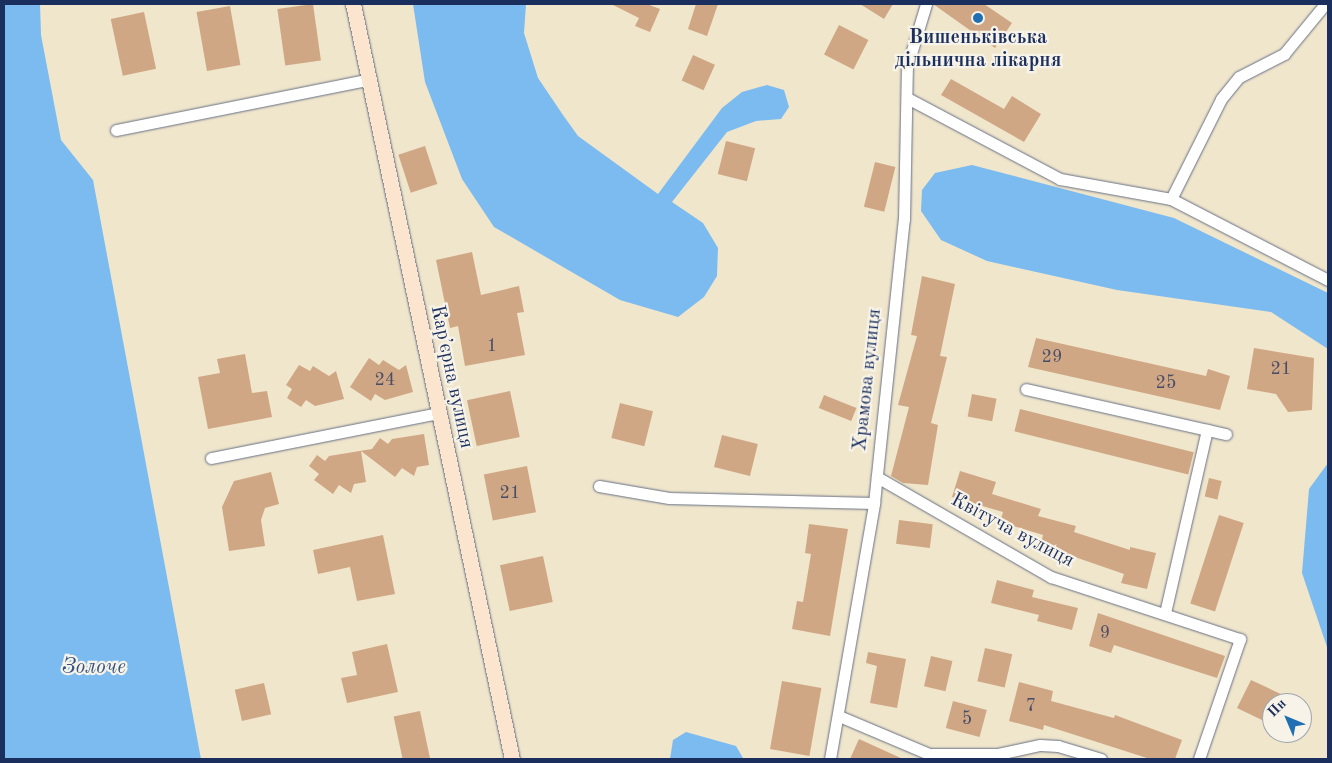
<!DOCTYPE html>
<html>
<head>
<meta charset="utf-8">
<style>
  body { margin:0 }
  #map { position:relative; width:1332px; height:763px; overflow:hidden; background:#f0e6cc; font-family:"Old Standard TT",serif }
  div>[style] { position:absolute }
  [style*='--x'] { left:calc(var(--x)*1px); top:calc(var(--y)*1px); width:calc(var(--w)*1px); rotate:calc(var(--a)*1deg) }
  .water>* { inset:0; background:#7cbbf0 }
  .building>* { inset:0; background:#d0a784; transform-origin:0 0 }
  .roads { filter:drop-shadow(0 0 1px #666f84) drop-shadow(0 0 1px #666f84) }
  .street>* { height:11px; margin:-5.5px; padding:0 5.5px; transform-origin:5.5px; border-radius:5.5px; background:#fff }
  .secondary>* { height:15px; margin:-7.5px; padding:0 7.5px; transform-origin:7.5px; border-radius:7.5px; background:#fbe5cf }
  .dots>* { width:14px; height:14px; translate:-50% -50%; box-sizing:border-box; border:2px solid #f7f3e8; border-radius:50% }
  span { translate:-50% -50%; white-space:nowrap; text-align:center; line-height:1.15; -webkit-text-stroke:4.5px #f7f3e8; paint-order:stroke }
  .number-label { font-size:18px; color:#484d68 }
  .number-label span { -webkit-text-stroke-width:0 }
  .poi-label { font-size:20px; color:#1b2f5e; font-weight:700 }
  .street-label { font-size:20px; color:#1b2f5e }
  .water-label { font-size:21px; color:#335282; font-style:italic }
  .frame { position:absolute; inset:0; border:5px solid #1b2f5e; pointer-events:none }
  .north { position:absolute; left:1262px; top:693px; width:50px; height:50px; box-sizing:border-box; background:#f7f3e8; border:1px solid #9fa5b1; border-radius:50%; rotate:315deg; font-size:14px; font-weight:700; line-height:20px; text-align:center; color:#1b2f5e }
  .north::after { content:''; display:block; margin:auto; width:18px; height:22px; background:#1f6fb2; clip-path:polygon(50% 0,100% 100%,50% 72%,0 100%) }
</style>
</head>
<body>
<div id="map">
  <div class="water">
    <div style="clip-path:polygon(4px 4px,40px 4px,41px 35px,61px 140px,93px 180px,201px 759px,4px 759px)"></div>
    <div style="clip-path:polygon(413px 4px,526px 4px,524px 33px,538px 78px,563px 115px,578px 136px,658px 194px,722px 108px,742px 92px,767px 85px,784px 90px,789px 107px,781px 119px,756px 121px,727px 132px,672px 202px,703px 223px,718px 248px,717px 276px,704px 297px,678px 317px,620px 300px,494px 227px,462px 179px,425px 82px)"></div>
    <div style="clip-path:polygon(972px 165px,1174px 218px,1328px 293px,1328px 349px,1271px 312px,1117px 290px,987px 261px,941px 240px,921px 211px,922px 190px,935px 173px)"></div>
    <div style="clip-path:polygon(1328px 463px,1328px 650px,1302px 573px,1309px 489px)"></div>
    <div style="clip-path:polygon(686px 732px,736px 746px,743px 758px,670px 759px,673px 740px)"></div>
  </div>
  <div class="building">
    <div style="left:313px;top:4px;width:57px;height:36px;rotate:82deg"></div>
    <div style="clip-path:polygon(611px 4px,647px 4px,660px 9px,650px 32px,635px 26px,639px 18px)"></div>
    <div style="clip-path:polygon(696px 4px,718px 4px,707px 36px,688px 29px)"></div>
    <div style="clip-path:polygon(860px 4px,893px 4px,884px 19px)"></div>
    <div style="clip-path:polygon(933px 4px,984px 4px,1012px 23px,995px 48px)"></div>
    <div style="left:230px;top:6px;width:60px;height:34px;rotate:80deg"></div>
    <div style="left:144px;top:12px;width:58px;height:34px;rotate:78deg"></div>
    <div style="left:839px;top:25px;width:33px;height:33px;rotate:27deg"></div>
    <div style="left:693px;top:55px;width:24px;height:28px;rotate:24deg"></div>
    <div style="clip-path:polygon(951px 79px,1004px 109px,1012px 96px,1041px 114px,1024px 142px,941px 95px)"></div>
    <div style="left:726px;top:141px;width:30px;height:34px;rotate:14deg"></div>
    <div style="left:425px;top:146px;width:40px;height:28px;rotate:72deg"></div>
    <div style="left:875px;top:162px;width:21px;height:46px;rotate:14deg"></div>
    <div style="clip-path:polygon(472px 252px,481px 295px,519px 286px,524px 312px,517px 313px,525px 355px,465px 366px,458px 326px,450px 328px,436px 260px)"></div>
    <div style="clip-path:polygon(922px 276px,955px 284px,940px 356px,947px 357px,931px 423px,938px 425px,928px 485px,903px 483px,891px 476px,909px 407px,898px 405px,917px 336px,911px 335px)"></div>
    <div style="clip-path:polygon(1036px 338px,1206px 376px,1208px 369px,1230px 376px,1220px 410px,1028px 367px)"></div>
    <div style="clip-path:polygon(1254px 348px,1314px 358px,1312px 410px,1288px 412px,1276px 394px,1247px 389px)"></div>
    <div style="clip-path:polygon(245px 354px,252px 393px,267px 391px,272px 417px,208px 429px,198px 377px,220px 373px,217px 359px)"></div>
    <div style="clip-path:polygon(369px 358px,379px 365px,383px 360px,399px 370px,406px 365px,413px 392px,385px 400px,375px 394px,371px 401px,350px 387px)"></div>
    <div style="clip-path:polygon(299px 365px,310px 371px,313px 366px,329px 376px,336px 371px,344px 399px,315px 406px,306px 400px,301px 407px,287px 398px,292px 389px,286px 385px)"></div>
    <div style="left:510px;top:391px;width:47px;height:44px;rotate:78deg"></div>
    <div style="left:972px;top:394px;width:25px;height:23px;rotate:11deg"></div>
    <div style="left:824px;top:395px;width:35px;height:14px;rotate:22deg"></div>
    <div style="left:620px;top:403px;width:34px;height:36px;rotate:14deg"></div>
    <div style="left:1020px;top:409px;width:179px;height:23px;rotate:14deg"></div>
    <div style="clip-path:polygon(424px 434px,429px 465px,417px 467px,414px 476px,402px 468px,395px 477px,361px 451px,366px 482px,354px 484px,351px 493px,339px 485px,333px 494px,314px 480px,319px 474px,309px 466px,317px 455px,325px 461px,329px 456px,372px 449px,380px 438px,388px 444px,392px 439px)"></div>
    <div style="left:722px;top:435px;width:37px;height:33px;rotate:14deg"></div>
    <div style="left:527px;top:466px;width:47px;height:44px;rotate:79deg"></div>
    <div style="clip-path:polygon(960px 471px,996px 482px,992px 494px,1041px 509px,1038px 516px,1076px 526px,1074px 532px,1130px 550px,1130px 547px,1156px 553px,1147px 589px,1121px 583px,1124px 574px,1069px 555px,1067px 560px,1039px 553px,1043px 535px,1000px 522px,1003px 512px,952px 497px)"></div>
    <div style="clip-path:polygon(271px 472px,279px 504px,265px 508px,261px 520px,265px 546px,229px 551px,222px 507px,234px 481px)"></div>
    <div style="left:1209px;top:478px;width:13px;height:19px;rotate:13deg"></div>
    <div style="left:1219px;top:515px;width:26px;height:93px;rotate:18deg"></div>
    <div style="left:899px;top:520px;width:34px;height:24px;rotate:7deg"></div>
    <div style="clip-path:polygon(809px 524px,848px 529px,830px 636px,792px 629px,797px 601px,803px 602px,811px 554px,805px 553px)"></div>
    <div style="clip-path:polygon(383px 535px,395px 594px,357px 601px,350px 567px,318px 574px,313px 550px)"></div>
    <div style="left:543px;top:556px;width:47px;height:44px;rotate:78deg"></div>
    <div style="clip-path:polygon(997px 580px,1034px 590px,1032px 597px,1078px 608px,1072px 630px,1037px 621px,1039px 615px,991px 603px)"></div>
    <div style="clip-path:polygon(1098px 613px,1225px 656px,1217px 678px,1114px 645px,1111px 653px,1089px 646px)"></div>
    <div style="clip-path:polygon(387px 644px,398px 692px,347px 703px,341px 678px,357px 675px,352px 652px)"></div>
    <div style="left:985px;top:648px;width:28px;height:34px;rotate:13deg"></div>
    <div style="clip-path:polygon(868px 652px,906px 659px,897px 708px,870px 703px,877px 666px,866px 663px)"></div>
    <div style="left:931px;top:656px;width:22px;height:31px;rotate:13deg"></div>
    <div style="clip-path:polygon(1251px 680px,1300px 703px,1272px 703px,1264px 721px,1237px 708px)"></div>
    <div style="left:782px;top:681px;width:40px;height:69px;rotate:10deg"></div>
    <div style="clip-path:polygon(1019px 682px,1053px 691px,1051px 701px,1114px 718px,1115px 715px,1182px 740px,1175px 759px,1150px 759px,1044px 725px,1043px 730px,1009px 721px)"></div>
    <div style="left:264px;top:683px;width:32px;height:30px;rotate:77deg"></div>
    <div style="left:953px;top:701px;width:35px;height:28px;rotate:15deg"></div>
    <div style="left:420px;top:711px;width:49px;height:27px;rotate:78deg"></div>
    <div style="clip-path:polygon(859px 739px,903px 759px,850px 759px)"></div>
  </div>
  <div class="roads">
    <div class="street">
      <div style="--x:909;--y:99;--w:171;--a:27.9"></div>
      <div style="--x:1060;--y:179;--w:113;--a:10.2"></div>
      <div style="--x:1171;--y:199;--w:177;--a:27.3"></div>
      <div style="--x:116;--y:130;--w:256;--a:-11.3"></div>
      <div style="--x:1171;--y:199;--w:112;--a:-63.4"></div>
      <div style="--x:1221;--y:99;--w:28;--a:-51"></div>
      <div style="--x:1239;--y:77;--w:51;--a:-27.1"></div>
      <div style="--x:1284;--y:54;--w:65;--a:-50.6"></div>
      <div style="--x:1026;--y:389;--w:205;--a:12.7"></div>
      <div style="--x:211;--y:458;--w:232;--a:-11.2"></div>
      <div style="--x:877;--y:477;--w:201;--a:29.9"></div>
      <div style="--x:1051;--y:577;--w:199;--a:18.2"></div>
      <div style="--x:1240;--y:639;--w:127;--a:108.9"></div>
      <div style="--x:599;--y:486;--w:71;--a:9.7"></div>
      <div style="--x:669;--y:498;--w:205;--a:1.4"></div>
      <div style="--x:1165;--y:613;--w:188;--a:-77.1"></div>
      <div style="--x:839;--y:716;--w:98;--a:22.9"></div>
      <div style="--x:929;--y:754;--w:69;--a:0"></div>
      <div style="--x:998;--y:754;--w:43;--a:-12.1"></div>
      <div style="--x:1040;--y:745;--w:18;--a:3"></div>
      <div style="--x:1058;--y:746;--w:45;--a:16.8"></div>
      <div style="--x:830;--y:759;--w:260;--a:-80.2"></div>
      <div style="--x:874;--y:503;--w:286;--a:-84"></div>
      <div style="--x:904;--y:219;--w:152;--a:-88.9"></div>
      <div style="--x:907;--y:67;--w:66;--a:-73.2"></div>
    </div>
    <div class="secondary">
      <div style="--x:353;--y:4;--w:772;--a:78.11"></div>
    </div>
  </div>
  <div class="dots">
    <div style="left:978px;top:18px;background:#1f6fb2"></div>
  </div>
  <div class="number-label">
    <span style="left:492px;top:346px">1</span>
    <span style="left:1052px;top:357px">29</span>
    <span style="left:1281px;top:369px">21</span>
    <span style="left:385px;top:380px">24</span>
    <span style="left:1166px;top:383px">25</span>
    <span style="left:510px;top:493px">21</span>
    <span style="left:1105px;top:633px">9</span>
    <span style="left:1031px;top:706px">7</span>
    <span style="left:967px;top:719px">5</span>
  </div>
  <div class="poi-label">
    <span style="left:978px;top:50px">Вишеньківська<br>дільнична лікарня</span>
  </div>
  <div class="street-label">
    <span style="left:451px;top:377px;rotate:78deg">Карʼєрна вулиця</span>
    <span style="left:868px;top:380px;rotate:-84deg">Храмова вулиця</span>
    <span style="left:1012px;top:531px;rotate:28deg">Квітуча вулиця</span>
  </div>
  <div class="water-label">
    <span style="left:94px;top:668px">Золоче</span>
  </div>
  <div class="frame"></div>
  <div class="north">Пн</div>
</div>
</body>
</html>
